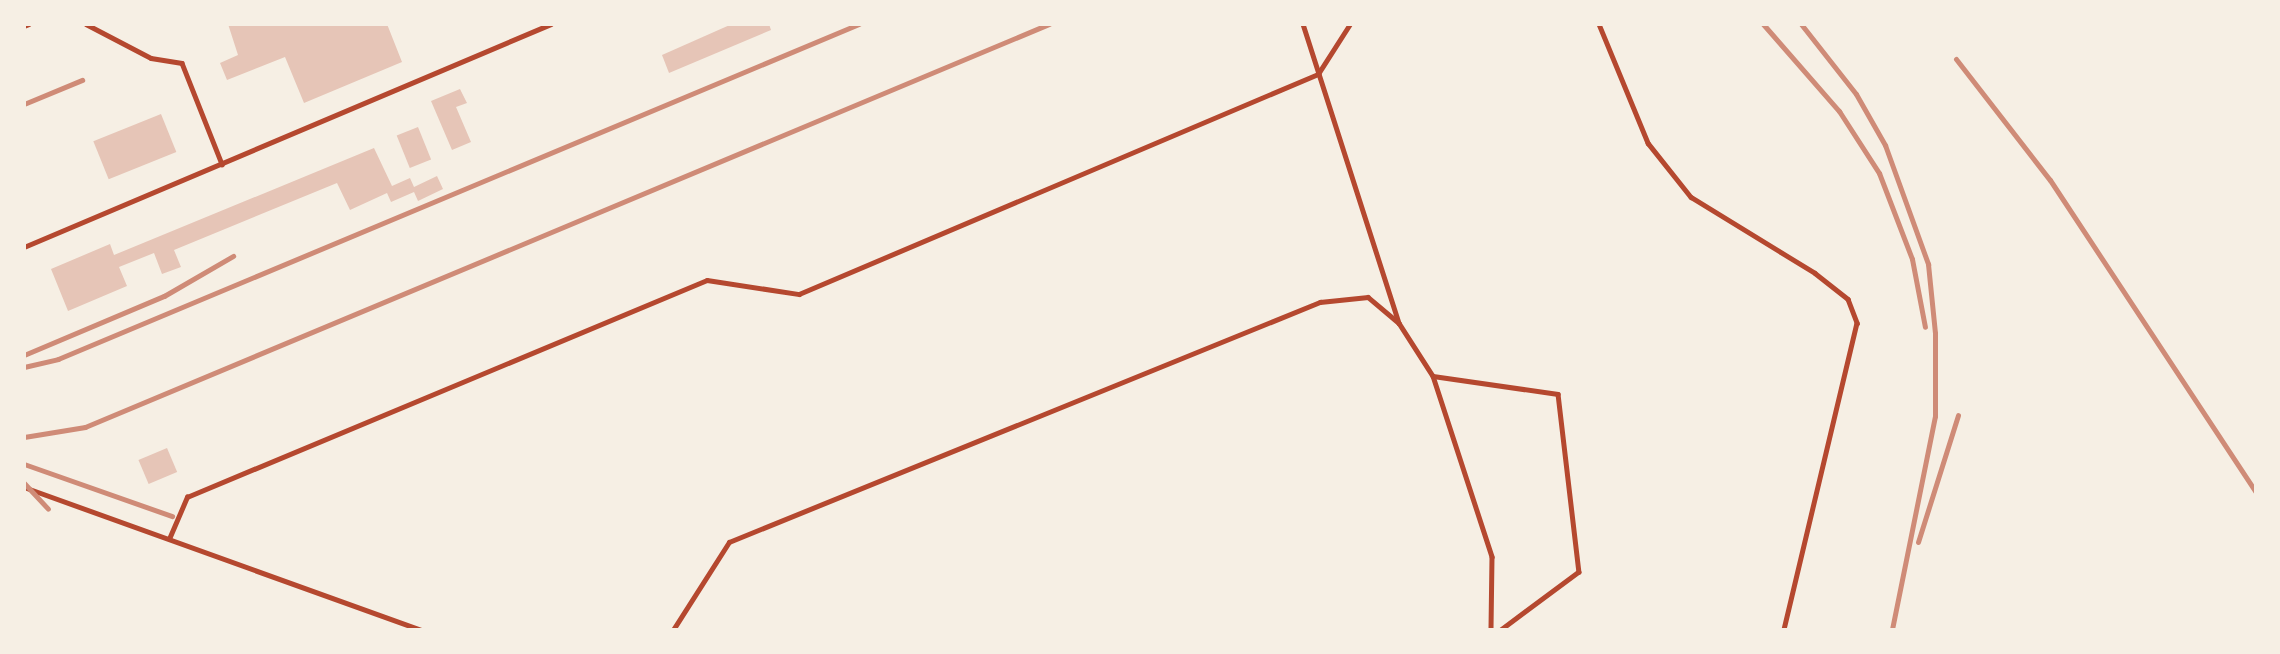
<!DOCTYPE html>
<html>
<head>
<meta charset="utf-8">
<style>
  body { margin:0 }
  #map { position:relative; width:2280px; height:654px; overflow:hidden; background:#f6efe4; font-family:"PT Serif",serif }
  div>[style] { position:absolute }
  [style*='--x'] { left:calc(var(--x)*1px); top:calc(var(--y)*1px); width:calc(var(--w)*1px); rotate:calc(var(--a)*1deg) }
  .building>* { inset:0; background:#e6c5b7; transform-origin:0 0 }
  .service>* { height:4.5px; margin:-2.25px; padding:0 2.25px; transform-origin:2.25px; border-radius:2.25px; background:#b5482f }
  .rail>* { height:5px; margin:-2.5px; padding:0 2.5px; transform-origin:2.5px; border-radius:2.5px; background:#cf8b77 }
  span { translate:-50% -50%; white-space:nowrap; text-align:center; line-height:1.15; -webkit-text-stroke:5px #f6efe4; paint-order:stroke }
  .frame { position:absolute; inset:0; border:26px solid #f6efe4; pointer-events:none }
</style>
</head>
<body>
<div id="map">
  <div class="building">
    <div style="clip-path:polygon(371px 24px,387px 24px,402px 62px,304px 103px,285px 57px,227px 80px,220px 63px,238px 55px,228px 24px)"></div>
    <div style="clip-path:polygon(732px 24px,769px 24px,771px 30px,669px 73px,662px 55px)"></div>
    <div style="clip-path:polygon(460px 89px,467px 103px,456px 107px,471px 142px,452px 150px,431px 101px)"></div>
    <div style="left:161px;top:114px;width:41px;height:73px;rotate:68deg"></div>
    <div style="left:418px;top:127px;width:35px;height:23px;rotate:68deg"></div>
    <div style="clip-path:polygon(374px 148px,392px 186px,410px 178px,414px 187px,437px 176px,443px 189px,418px 201px,414px 192px,391px 202px,387px 193px,350px 210px,337px 183px,174px 250px,181px 267px,162px 274px,154px 253px,119px 267px,127px 286px,68px 311px,51px 269px,110px 244px,114px 255px)"></div>
    <div style="left:167px;top:448px;width:26px;height:31px;rotate:67deg"></div>
  </div>
  <div class="service">
    <div style="--x:86;--y:24;--w:73;--a:27.6"></div>
    <div style="--x:151;--y:58;--w:31;--a:9"></div>
    <div style="--x:182;--y:63;--w:109;--a:68.4"></div>
    <div style="--x:1303;--y:24;--w:314;--a:72.2"></div>
    <div style="--x:1399;--y:323;--w:63;--a:57.3"></div>
    <div style="--x:1433;--y:376;--w:126;--a:8.2"></div>
    <div style="--x:1558;--y:394;--w:179;--a:83.3"></div>
    <div style="--x:1579;--y:572;--w:97;--a:143.4"></div>
    <div style="--x:1599;--y:24;--w:129;--a:67.6"></div>
    <div style="--x:1648;--y:143;--w:69;--a:51.5"></div>
    <div style="--x:1691;--y:197;--w:145;--a:31.5"></div>
    <div style="--x:1815;--y:273;--w:42;--a:38.2"></div>
    <div style="--x:1848;--y:299;--w:26;--a:69"></div>
    <div style="--x:1857;--y:323;--w:316;--a:103.4"></div>
    <div style="--x:24;--y:26;--w:5;--a:-22"></div>
    <div style="--x:24;--y:247;--w:572;--a:-22.94"></div>
    <div style="--x:1433;--y:376;--w:190;--a:71.9"></div>
    <div style="--x:1492;--y:557;--w:73;--a:90.8"></div>
    <div style="--x:24;--y:487;--w:423;--a:19.8"></div>
    <div style="--x:169;--y:539;--w:46;--a:-66.8"></div>
    <div style="--x:187;--y:497;--w:563;--a:-22.65"></div>
    <div style="--x:707;--y:280;--w:93;--a:8.7"></div>
    <div style="--x:799;--y:294;--w:564;--a:-22.97"></div>
    <div style="--x:1318;--y:74;--w:59;--a:-57.4"></div>
    <div style="--x:673;--y:630;--w:104;--a:-57.5"></div>
    <div style="--x:729;--y:542;--w:638;--a:-22.1"></div>
    <div style="--x:1320;--y:302;--w:48;--a:-5.9"></div>
    <div style="--x:1368;--y:297;--w:40;--a:40"></div>
  </div>
  <div class="rail">
    <div style="--x:1763;--y:24;--w:116;--a:48.9"></div>
    <div style="--x:1839;--y:111;--w:74;--a:57.2"></div>
    <div style="--x:1879;--y:173;--w:92;--a:69"></div>
    <div style="--x:1912;--y:259;--w:69;--a:79.2"></div>
    <div style="--x:1801;--y:24;--w:89;--a:51.8"></div>
    <div style="--x:1856;--y:94;--w:59;--a:60.4"></div>
    <div style="--x:1885;--y:145;--w:127;--a:70.1"></div>
    <div style="--x:1928;--y:264;--w:69;--a:84.2"></div>
    <div style="--x:1935;--y:333;--w:83;--a:90"></div>
    <div style="--x:1935;--y:416;--w:218;--a:101.4"></div>
    <div style="--x:1956;--y:59;--w:153;--a:52.2"></div>
    <div style="--x:2050;--y:180;--w:374;--a:56.6"></div>
    <div style="--x:24;--y:104;--w:63;--a:-22.5"></div>
    <div style="--x:24;--y:355;--w:152;--a:-22.9"></div>
    <div style="--x:164;--y:296;--w:80;--a:-30.1"></div>
    <div style="--x:24;--y:367;--w:35;--a:-13"></div>
    <div style="--x:58;--y:359;--w:868;--a:-22.7"></div>
    <div style="--x:24;--y:437;--w:62;--a:-9.3"></div>
    <div style="--x:85;--y:427;--w:1045;--a:-22.69"></div>
    <div style="--x:24;--y:464;--w:157;--a:19.4"></div>
    <div style="--x:24;--y:483;--w:35;--a:47"></div>
    <div style="--x:1918;--y:542;--w:133;--a:-72.5"></div>
  </div>
  <div class="frame"></div>
</div>
</body>
</html>
